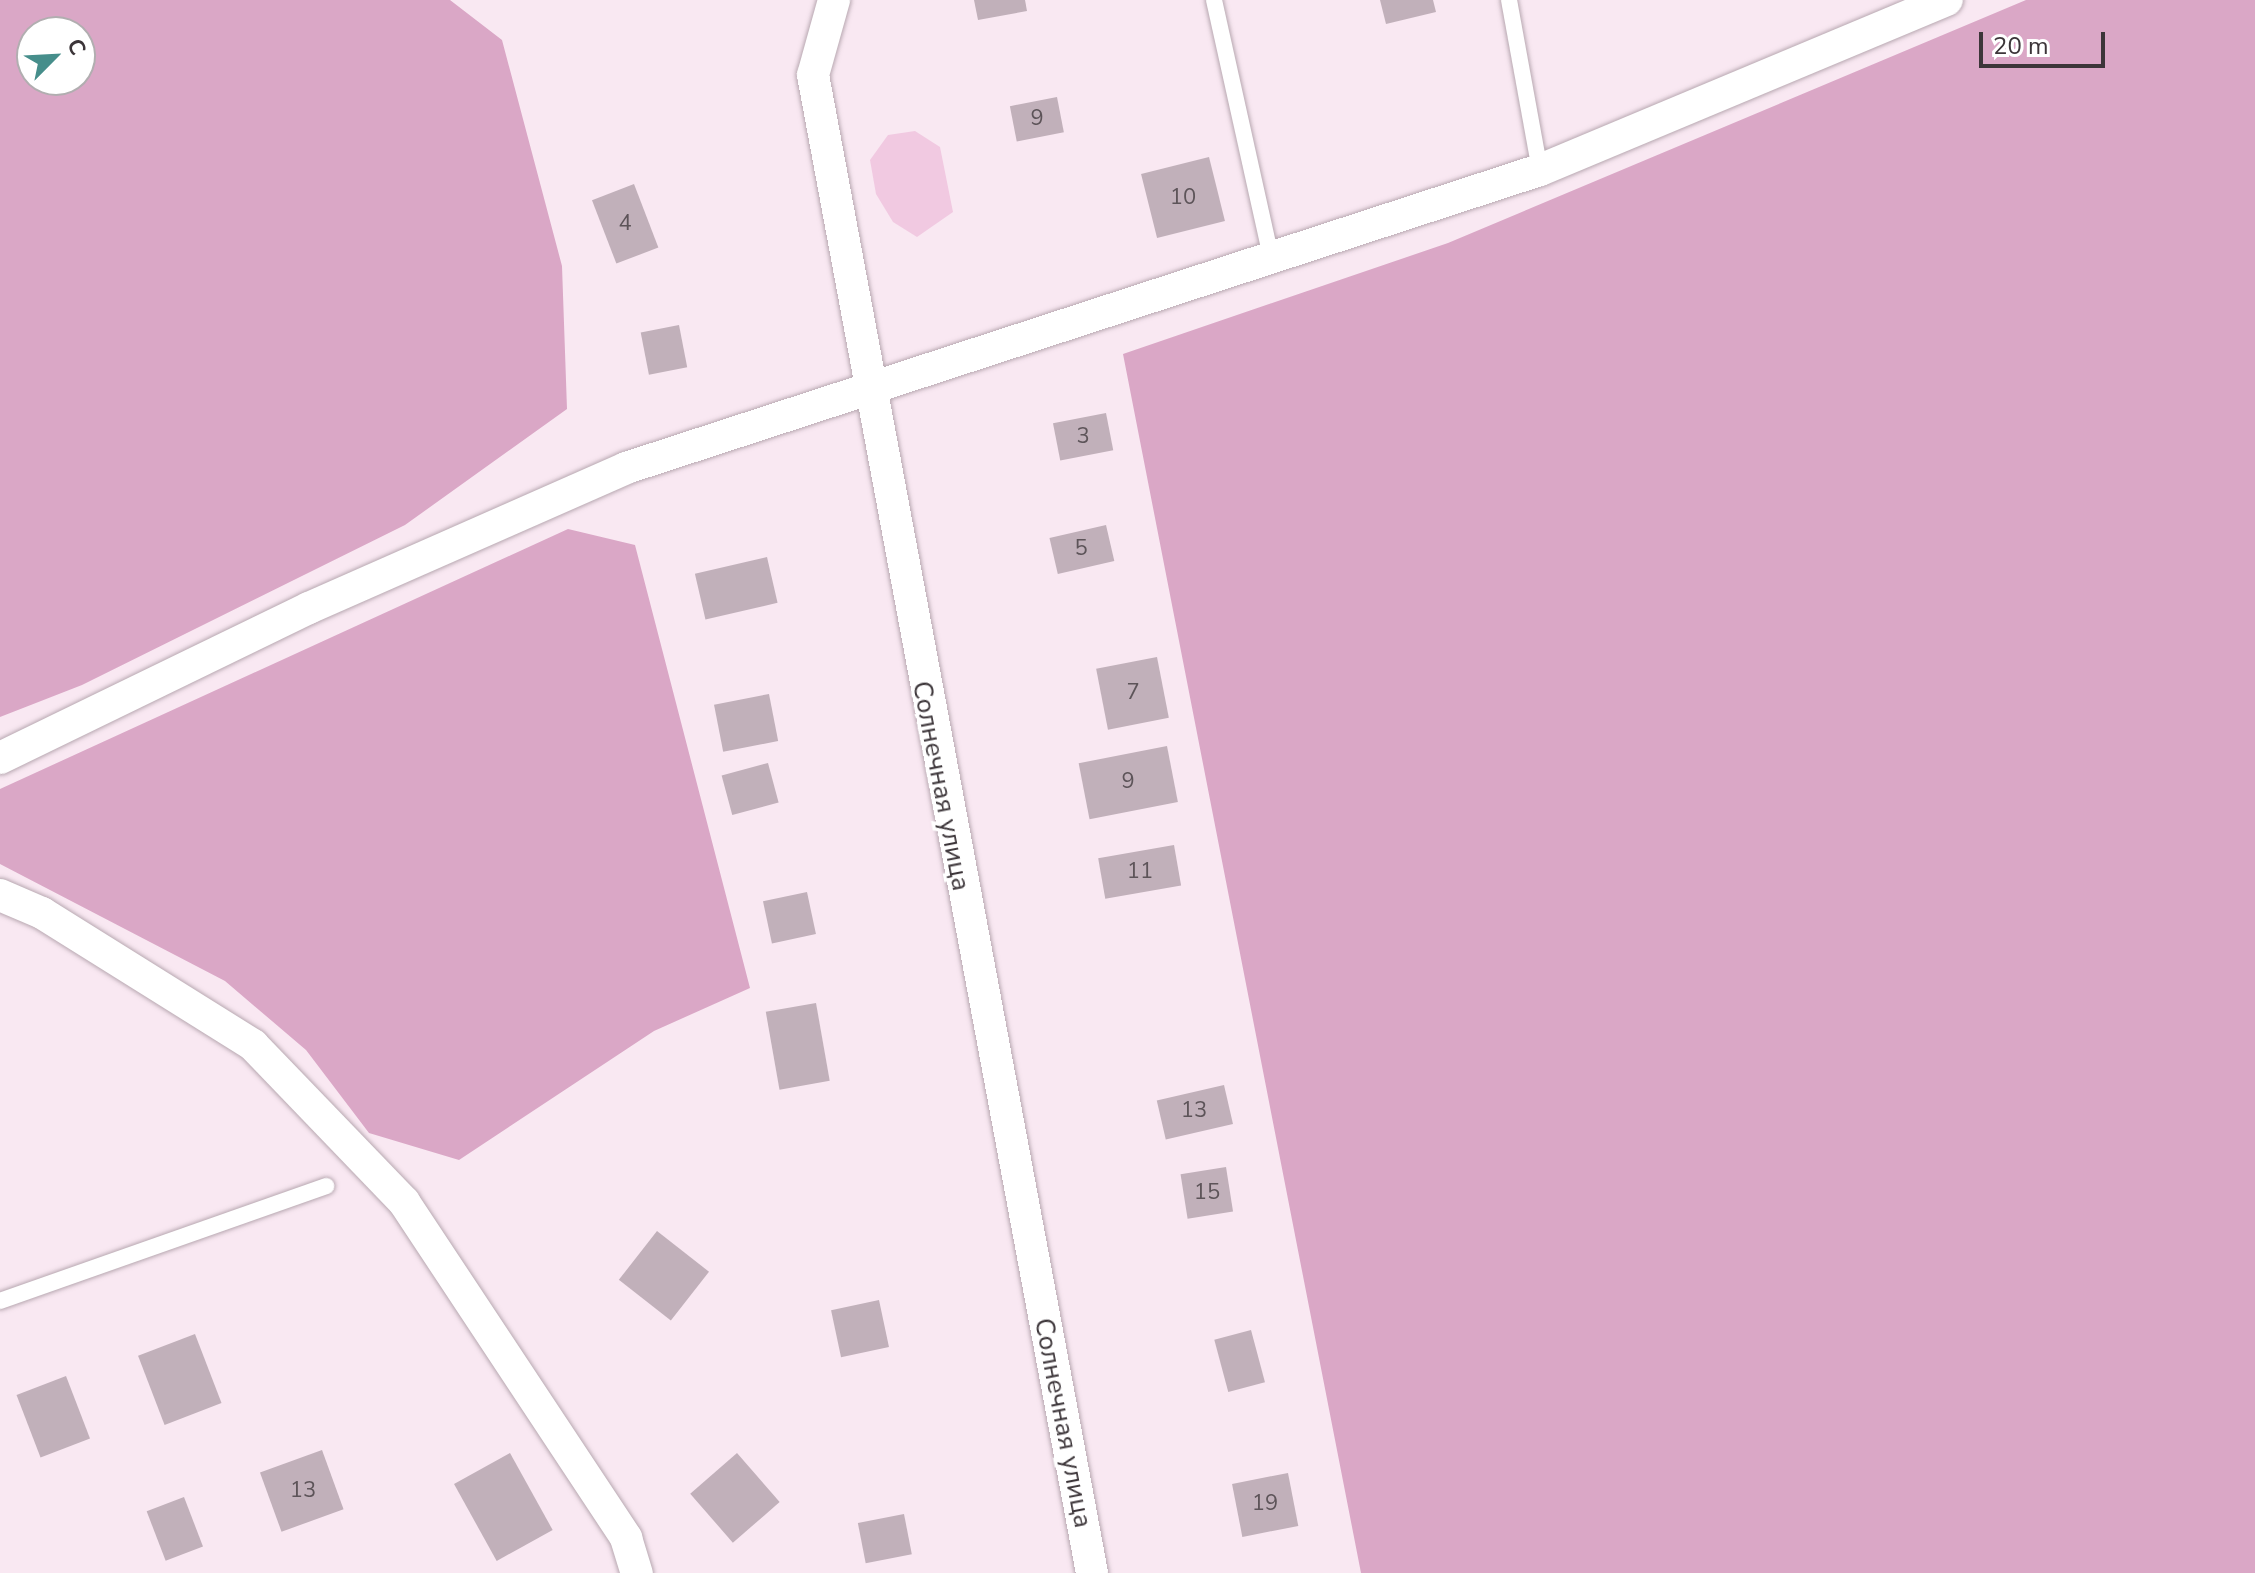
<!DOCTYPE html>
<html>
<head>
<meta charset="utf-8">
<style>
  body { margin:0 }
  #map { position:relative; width:2255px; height:1573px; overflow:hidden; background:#f9e8f2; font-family:"Nunito Sans",sans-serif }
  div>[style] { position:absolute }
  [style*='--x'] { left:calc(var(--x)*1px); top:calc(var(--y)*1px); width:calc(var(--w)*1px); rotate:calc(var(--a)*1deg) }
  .green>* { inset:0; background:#f1c9e1 }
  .forest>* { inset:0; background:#daa7c6 }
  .building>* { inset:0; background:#c1b0ba; transform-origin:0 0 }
  .roads { filter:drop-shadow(0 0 2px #b8a8b1) drop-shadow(0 0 2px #b8a8b1) }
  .lane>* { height:16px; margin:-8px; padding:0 8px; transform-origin:8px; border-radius:8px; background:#fff }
  .street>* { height:32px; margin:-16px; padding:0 16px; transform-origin:16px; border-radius:16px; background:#fff }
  span { translate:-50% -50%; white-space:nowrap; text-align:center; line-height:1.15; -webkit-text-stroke:7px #fff; paint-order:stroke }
  .number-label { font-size:22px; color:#5d5459 }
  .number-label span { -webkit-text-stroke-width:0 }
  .street-label { font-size:26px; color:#3c3539 }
  .north { position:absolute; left:16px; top:16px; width:80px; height:80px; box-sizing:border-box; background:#fff; border:2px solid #b1aeb0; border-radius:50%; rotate:66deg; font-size:22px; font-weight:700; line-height:32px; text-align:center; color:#3c3539 }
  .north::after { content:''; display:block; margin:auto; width:28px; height:36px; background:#468e8b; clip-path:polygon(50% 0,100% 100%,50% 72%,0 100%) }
  .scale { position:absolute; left:1979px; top:32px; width:126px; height:36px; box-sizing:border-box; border:4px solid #3c3539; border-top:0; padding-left:10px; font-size:24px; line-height:28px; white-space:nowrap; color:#3c3539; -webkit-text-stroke:6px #fff; paint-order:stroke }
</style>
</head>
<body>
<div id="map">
  <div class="green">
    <div style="clip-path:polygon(915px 131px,940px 147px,953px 212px,917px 237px,893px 222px,876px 194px,870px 160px,888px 135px)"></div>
  </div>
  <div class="forest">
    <div style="clip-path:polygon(evenodd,0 0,450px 0,502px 40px,562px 266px,567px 409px,405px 525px,82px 685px,0 717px,0 0,32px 32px,80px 32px,80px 80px,32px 80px,32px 32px)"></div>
    <div style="clip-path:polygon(2026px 0,2255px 0,2255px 1573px,1361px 1573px,1123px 354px,1448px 243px)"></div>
    <div style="clip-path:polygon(568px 529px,635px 545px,750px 988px,654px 1031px,459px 1160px,369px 1133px,306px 1050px,225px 981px,0 864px,0 789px)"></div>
  </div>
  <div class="building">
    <div style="clip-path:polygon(974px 0,1025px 0,1027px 11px,978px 20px)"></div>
    <div style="clip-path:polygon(1380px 0,1433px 0,1436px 12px,1386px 24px)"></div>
    <div style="left:1057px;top:97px;width:36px;height:48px;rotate:79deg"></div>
    <div style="left:1209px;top:157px;width:66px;height:70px;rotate:76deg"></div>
    <div style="left:634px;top:184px;width:68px;height:45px;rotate:69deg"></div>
    <div style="left:679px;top:325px;width:43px;height:39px;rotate:79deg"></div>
    <div style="left:1106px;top:413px;width:38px;height:54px;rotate:79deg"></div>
    <div style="left:1106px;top:525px;width:37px;height:58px;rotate:77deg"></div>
    <div style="left:767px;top:557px;width:47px;height:74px;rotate:77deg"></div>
    <div style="left:1157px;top:657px;width:62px;height:62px;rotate:79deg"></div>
    <div style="left:769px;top:694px;width:48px;height:56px;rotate:79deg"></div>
    <div style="left:1167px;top:746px;width:57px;height:90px;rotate:79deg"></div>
    <div style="left:768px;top:763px;width:41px;height:48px;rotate:75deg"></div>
    <div style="left:1174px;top:845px;width:41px;height:77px;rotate:80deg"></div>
    <div style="left:807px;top:892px;width:43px;height:45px;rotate:78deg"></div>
    <div style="left:816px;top:1003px;width:79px;height:51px;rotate:80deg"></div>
    <div style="left:1224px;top:1085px;width:40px;height:69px;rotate:77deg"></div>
    <div style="left:1226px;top:1167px;width:45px;height:46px;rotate:81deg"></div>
    <div style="left:657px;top:1231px;width:66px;height:62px;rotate:38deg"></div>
    <div style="left:879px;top:1300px;width:48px;height:49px;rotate:78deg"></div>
    <div style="left:1251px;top:1330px;width:54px;height:38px;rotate:75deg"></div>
    <div style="left:195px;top:1334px;width:74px;height:61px;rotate:69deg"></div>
    <div style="left:66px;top:1376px;width:67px;height:53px;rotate:69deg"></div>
    <div style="left:322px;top:1450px;width:63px;height:66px;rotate:70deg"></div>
    <div style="left:510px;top:1453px;width:88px;height:64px;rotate:61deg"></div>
    <div style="left:737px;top:1453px;width:65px;height:62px;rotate:49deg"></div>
    <div style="left:1288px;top:1473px;width:54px;height:57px;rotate:79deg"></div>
    <div style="left:184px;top:1497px;width:53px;height:40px;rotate:69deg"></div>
    <div style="left:904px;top:1514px;width:41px;height:47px;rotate:79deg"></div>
  </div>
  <div class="roads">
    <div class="lane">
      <div style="--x:1214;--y:0;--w:264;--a:77.5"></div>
      <div style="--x:1509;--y:0;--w:173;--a:79.7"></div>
      <div style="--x:0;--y:1301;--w:346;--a:-19.4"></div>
    </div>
    <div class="street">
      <div style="--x:834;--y:0;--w:78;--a:105.6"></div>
      <div style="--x:813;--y:75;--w:1524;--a:79.45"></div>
      <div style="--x:0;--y:758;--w:343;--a:-25.9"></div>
      <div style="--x:309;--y:608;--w:347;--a:-23.8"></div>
      <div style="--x:626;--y:468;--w:961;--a:-18.06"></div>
      <div style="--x:1540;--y:170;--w:441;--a:-22.7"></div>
      <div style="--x:0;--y:895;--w:46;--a:23.2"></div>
      <div style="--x:42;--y:913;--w:249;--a:32"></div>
      <div style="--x:253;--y:1045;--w:218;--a:46.1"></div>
      <div style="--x:404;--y:1202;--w:403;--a:56.5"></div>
      <div style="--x:626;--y:1538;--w:37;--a:73"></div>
    </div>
  </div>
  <div class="number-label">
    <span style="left:1037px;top:119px">9</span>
    <span style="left:1183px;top:198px">10</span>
    <span style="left:625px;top:224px">4</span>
    <span style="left:1083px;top:437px">3</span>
    <span style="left:1081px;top:549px">5</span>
    <span style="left:1133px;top:693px">7</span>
    <span style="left:1128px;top:782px">9</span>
    <span style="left:1140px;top:872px">11</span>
    <span style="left:1194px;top:1111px">13</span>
    <span style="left:1207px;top:1193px">15</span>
    <span style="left:303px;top:1491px">13</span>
    <span style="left:1265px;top:1504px">19</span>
  </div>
  <div class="street-label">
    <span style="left:941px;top:786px;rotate:79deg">Солнечная улица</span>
    <span style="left:1063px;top:1423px;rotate:79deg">Солнечная улица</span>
  </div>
  <div class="north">С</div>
  <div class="scale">20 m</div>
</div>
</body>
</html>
